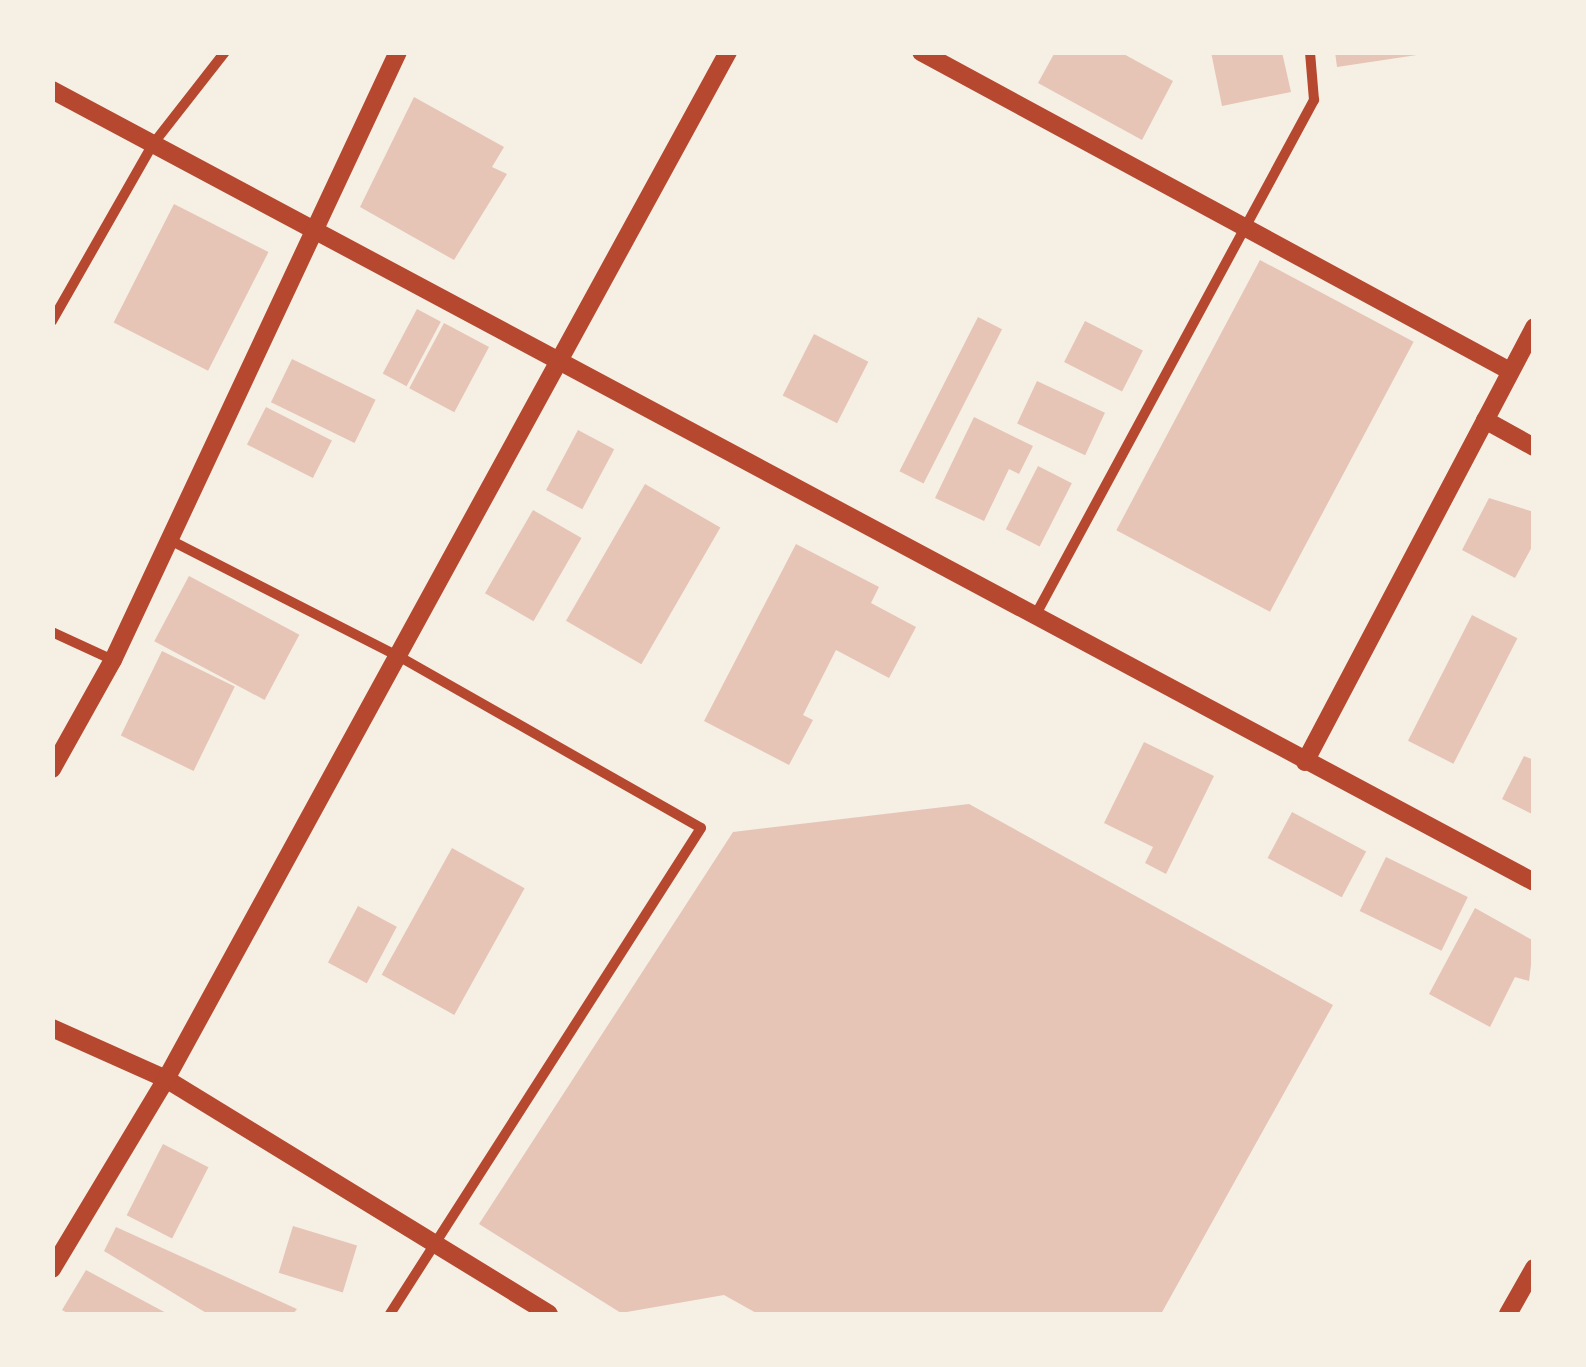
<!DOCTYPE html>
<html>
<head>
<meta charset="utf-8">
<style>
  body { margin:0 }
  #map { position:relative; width:1586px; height:1367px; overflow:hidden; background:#f6efe4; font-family:"Exo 2",sans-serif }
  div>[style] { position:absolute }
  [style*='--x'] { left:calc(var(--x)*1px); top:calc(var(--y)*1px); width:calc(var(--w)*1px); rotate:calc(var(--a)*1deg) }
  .building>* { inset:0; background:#e6c5b7; transform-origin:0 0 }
  .minor>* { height:10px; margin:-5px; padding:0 5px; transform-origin:5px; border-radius:5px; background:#b5482f }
  .tertiary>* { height:18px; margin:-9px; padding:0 9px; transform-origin:9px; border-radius:9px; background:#b5482f }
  span { translate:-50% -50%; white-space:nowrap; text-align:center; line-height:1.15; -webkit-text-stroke:8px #f6efe4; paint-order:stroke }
  .frame { position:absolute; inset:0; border:55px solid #f6efe4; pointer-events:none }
</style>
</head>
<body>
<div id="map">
  <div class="building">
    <div style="clip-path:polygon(1055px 52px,1120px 52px,1173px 81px,1142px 140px,1038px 83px)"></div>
    <div style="clip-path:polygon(1211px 52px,1282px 52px,1291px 92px,1222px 106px)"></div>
    <div style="clip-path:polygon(1335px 52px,1417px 52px,1417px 55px,1337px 67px)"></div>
    <div style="clip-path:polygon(414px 97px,504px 147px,492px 167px,507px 174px,454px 260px,360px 207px)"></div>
    <div style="left:174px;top:204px;width:106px;height:133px;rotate:27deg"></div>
    <div style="left:1260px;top:260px;width:174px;height:306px;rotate:28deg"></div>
    <div style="left:417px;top:309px;width:27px;height:73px;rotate:28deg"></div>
    <div style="left:978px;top:317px;width:27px;height:173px;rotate:27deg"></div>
    <div style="left:1085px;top:321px;width:65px;height:46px;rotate:27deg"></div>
    <div style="left:444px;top:323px;width:51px;height:74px;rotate:28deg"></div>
    <div style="left:814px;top:334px;width:61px;height:69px;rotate:27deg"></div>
    <div style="left:292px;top:359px;width:93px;height:48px;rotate:26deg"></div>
    <div style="left:1037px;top:381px;width:75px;height:47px;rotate:25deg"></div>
    <div style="left:266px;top:407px;width:74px;height:42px;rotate:27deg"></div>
    <div style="clip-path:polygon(974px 417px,1033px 446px,1019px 474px,1009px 469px,984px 521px,935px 498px)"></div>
    <div style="left:578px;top:430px;width:41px;height:68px;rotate:28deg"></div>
    <div style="left:1038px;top:466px;width:38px;height:71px;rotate:27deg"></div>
    <div style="left:645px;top:484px;width:87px;height:158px;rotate:30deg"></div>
    <div style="clip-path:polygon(1489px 498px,1534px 512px,1534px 543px,1515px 578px,1462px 550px)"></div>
    <div style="left:533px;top:510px;width:56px;height:96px;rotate:30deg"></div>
    <div style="clip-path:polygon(796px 544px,879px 587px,871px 603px,916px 627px,889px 678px,836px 650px,803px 715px,813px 720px,789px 765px,704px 721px)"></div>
    <div style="left:189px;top:576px;width:125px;height:74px;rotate:28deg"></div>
    <div style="left:1472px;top:615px;width:51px;height:141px;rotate:27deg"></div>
    <div style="left:162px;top:651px;width:81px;height:94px;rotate:26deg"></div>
    <div style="clip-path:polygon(1144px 742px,1214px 776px,1166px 874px,1145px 863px,1153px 847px,1104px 823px)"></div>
    <div style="clip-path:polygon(1524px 756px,1534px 760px,1534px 815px,1502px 799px)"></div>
    <div style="clip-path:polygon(969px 804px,1333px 1005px,1161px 1314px,758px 1314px,724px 1295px,621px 1313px,479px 1224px,733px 832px)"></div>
    <div style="left:1292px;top:812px;width:84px;height:52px;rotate:28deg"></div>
    <div style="left:452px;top:848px;width:83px;height:145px;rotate:29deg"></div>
    <div style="left:1386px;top:857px;width:91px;height:60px;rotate:26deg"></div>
    <div style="left:358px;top:906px;width:44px;height:64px;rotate:28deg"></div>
    <div style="clip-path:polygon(1475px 908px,1534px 941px,1529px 981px,1515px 977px,1490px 1027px,1429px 994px)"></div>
    <div style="left:163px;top:1144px;width:51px;height:80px;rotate:27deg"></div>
    <div style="left:293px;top:1226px;width:67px;height:49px;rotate:17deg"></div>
    <div style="clip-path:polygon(116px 1227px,297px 1309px,293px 1314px,208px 1314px,104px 1251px)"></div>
    <div style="clip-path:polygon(86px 1270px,168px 1314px,69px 1314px,62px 1310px)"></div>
  </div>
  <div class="minor">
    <div style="--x:52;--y:321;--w:204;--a:-60.3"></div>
    <div style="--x:153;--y:144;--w:117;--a:-52"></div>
    <div style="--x:170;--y:540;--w:258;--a:27"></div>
    <div style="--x:400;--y:657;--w:346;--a:29.6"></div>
    <div style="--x:701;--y:828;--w:577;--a:122.62"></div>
    <div style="--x:1035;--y:616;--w:587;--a:-61.6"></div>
    <div style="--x:1314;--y:100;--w:48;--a:-94.8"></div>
    <div style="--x:52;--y:632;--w:67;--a:24.7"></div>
  </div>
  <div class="tertiary">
    <div style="--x:921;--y:52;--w:670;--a:28.44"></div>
    <div style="--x:52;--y:90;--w:1680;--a:28.12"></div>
    <div style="--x:1485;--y:420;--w:56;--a:28.9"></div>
    <div style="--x:1305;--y:762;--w:492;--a:-62.2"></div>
    <div style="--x:52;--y:769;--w:125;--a:-60.8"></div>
    <div style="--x:113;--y:660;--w:671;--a:-64.89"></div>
    <div style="--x:52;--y:1028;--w:125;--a:24.1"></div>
    <div style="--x:166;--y:1079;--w:449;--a:31.5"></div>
    <div style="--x:52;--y:1269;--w:222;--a:-59"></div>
    <div style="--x:166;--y:1079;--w:1171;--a:-61.31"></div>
    <div style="--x:1508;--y:1314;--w:53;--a:-60.5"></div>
  </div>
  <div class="frame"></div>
</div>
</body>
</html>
